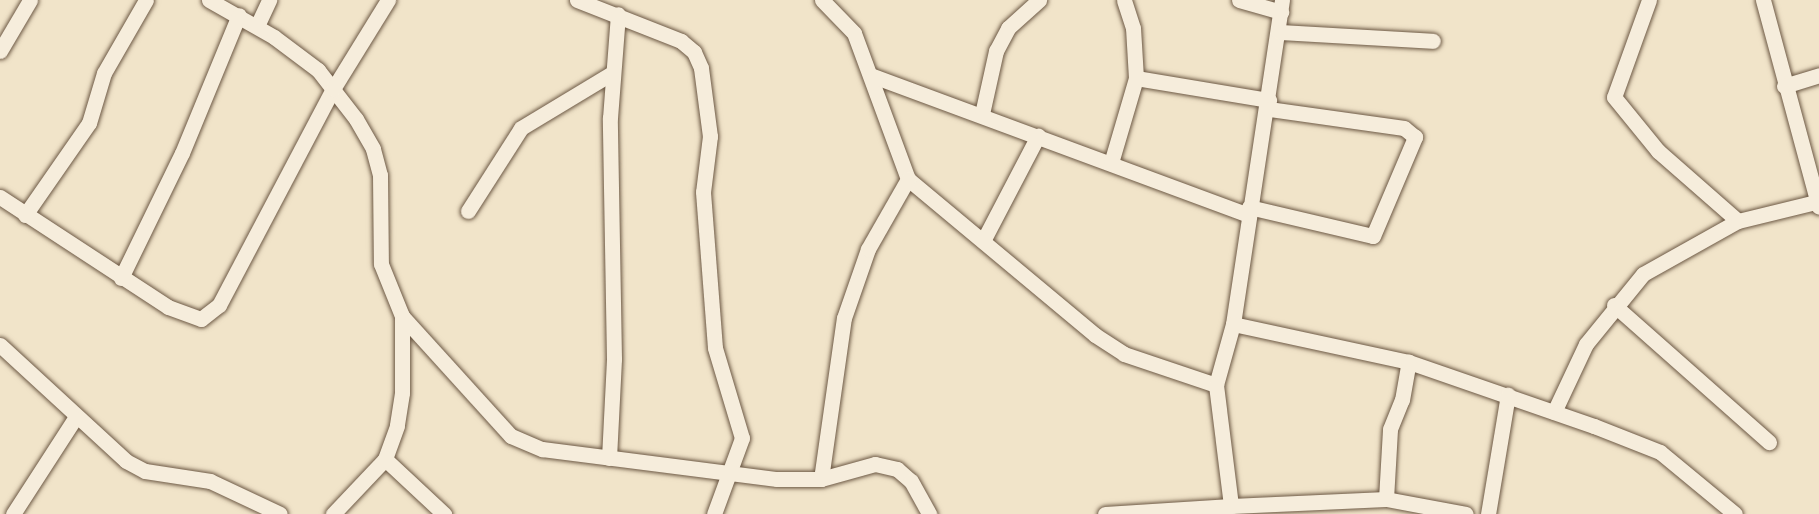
<!DOCTYPE html>
<html>
<head>
<meta charset="utf-8">
<style>
  body { margin:0 }
  #map { position:relative; width:1819px; height:514px; overflow:hidden; background:#f1e4c9; font-family:Vollkorn,serif }
  div>[style] { position:absolute }
  [style*='--x'] { left:calc(var(--x)*1px); top:calc(var(--y)*1px); width:calc(var(--w)*1px); rotate:calc(var(--a)*1deg) }
  .roads { filter:drop-shadow(0 0 2px #6c5844) drop-shadow(0 0 2px #6c5844) }
  .minor>* { height:15px; margin:-7.5px; padding:0 7.5px; transform-origin:7.5px; border-radius:7.5px; background:#f6eddc }
  span { translate:-50% -50%; white-space:nowrap; text-align:center; line-height:1.15; -webkit-text-stroke:4.5px #f6eddc; paint-order:stroke }
</style>
</head>
<body>
<div id="map">
  <div class="roads">
    <div class="minor">
      <div style="--x:209;--y:0;--w:75;--a:29.6"></div>
      <div style="--x:274;--y:37;--w:55;--a:36.9"></div>
      <div style="--x:318;--y:70;--w:62;--a:52.2"></div>
      <div style="--x:356;--y:119;--w:34;--a:60"></div>
      <div style="--x:373;--y:149;--w:27;--a:75"></div>
      <div style="--x:380;--y:175;--w:89;--a:89.4"></div>
      <div style="--x:381;--y:264;--w:56;--a:68"></div>
      <div style="--x:402;--y:316;--w:77;--a:90"></div>
      <div style="--x:402;--y:393;--w:33;--a:99"></div>
      <div style="--x:397;--y:426;--w:35;--a:110"></div>
      <div style="--x:385;--y:459;--w:76;--a:133.4"></div>
      <div style="--x:577;--y:0;--w:112;--a:21.5"></div>
      <div style="--x:681;--y:41;--w:17;--a:40"></div>
      <div style="--x:694;--y:52;--w:17;--a:66"></div>
      <div style="--x:701;--y:68;--w:69;--a:82.5"></div>
      <div style="--x:710;--y:136;--w:56;--a:97.1"></div>
      <div style="--x:703;--y:192;--w:156;--a:85.6"></div>
      <div style="--x:715;--y:348;--w:94;--a:73.3"></div>
      <div style="--x:742;--y:438;--w:81;--a:110.2"></div>
      <div style="--x:822;--y:0;--w:46;--a:45.9"></div>
      <div style="--x:854;--y:33;--w:156;--a:69.7"></div>
      <div style="--x:908;--y:179;--w:244;--a:39.8"></div>
      <div style="--x:1095;--y:335;--w:35;--a:33"></div>
      <div style="--x:1124;--y:354;--w:97;--a:18.6"></div>
      <div style="--x:1239;--y:0;--w:44;--a:15.9"></div>
      <div style="--x:1282;--y:0;--w:328;--a:98.6"></div>
      <div style="--x:1233;--y:324;--w:180;--a:12.2"></div>
      <div style="--x:1409;--y:362;--w:196;--a:19.1"></div>
      <div style="--x:1594;--y:426;--w:71;--a:21.5"></div>
      <div style="--x:1660;--y:452;--w:97;--a:39.6"></div>
      <div style="--x:1649;--y:0;--w:103;--a:109.8"></div>
      <div style="--x:1614;--y:97;--w:70;--a:50.8"></div>
      <div style="--x:1658;--y:151;--w:106;--a:41.2"></div>
      <div style="--x:1763;--y:0;--w:214;--a:74.9"></div>
      <div style="--x:257;--y:26;--w:29;--a:-65"></div>
      <div style="--x:1279;--y:32;--w:154;--a:3.3"></div>
      <div style="--x:0;--y:51;--w:59;--a:-59.5"></div>
      <div style="--x:873;--y:76;--w:399;--a:20.3"></div>
      <div style="--x:1136;--y:78;--w:135;--a:9.4"></div>
      <div style="--x:1784;--y:86;--w:37;--a:-17"></div>
      <div style="--x:982;--y:114;--w:65;--a:-77.5"></div>
      <div style="--x:996;--y:51;--w:26;--a:-62"></div>
      <div style="--x:1008;--y:28;--w:42;--a:-42.1"></div>
      <div style="--x:1111;--y:163;--w:89;--a:-73.6"></div>
      <div style="--x:1136;--y:78;--w:50;--a:-93.4"></div>
      <div style="--x:1133;--y:28;--w:29;--a:-108"></div>
      <div style="--x:0;--y:197;--w:201;--a:33.2"></div>
      <div style="--x:168;--y:307;--w:35;--a:20"></div>
      <div style="--x:201;--y:319;--w:23;--a:-38"></div>
      <div style="--x:219;--y:305;--w:244;--a:-62.2"></div>
      <div style="--x:333;--y:89;--w:105;--a:-58.3"></div>
      <div style="--x:1249;--y:207;--w:127;--a:13.2"></div>
      <div style="--x:1373;--y:236;--w:108;--a:-67"></div>
      <div style="--x:1415;--y:137;--w:14;--a:-141"></div>
      <div style="--x:1404;--y:128;--w:137;--a:-172"></div>
      <div style="--x:468;--y:211;--w:98;--a:-57.4"></div>
      <div style="--x:521;--y:128;--w:106;--a:-31.1"></div>
      <div style="--x:25;--y:215;--w:112;--a:-55.2"></div>
      <div style="--x:89;--y:123;--w:52;--a:-73.3"></div>
      <div style="--x:104;--y:73;--w:84;--a:-60.1"></div>
      <div style="--x:983;--y:241;--w:119;--a:-62.4"></div>
      <div style="--x:121;--y:278;--w:139;--a:-64"></div>
      <div style="--x:182;--y:153;--w:149;--a:-67.6"></div>
      <div style="--x:1614;--y:305;--w:207;--a:41.5"></div>
      <div style="--x:402;--y:316;--w:162;--a:47.8"></div>
      <div style="--x:511;--y:436;--w:34;--a:23"></div>
      <div style="--x:542;--y:449;--w:237;--a:7.3"></div>
      <div style="--x:777;--y:479;--w:44;--a:0"></div>
      <div style="--x:821;--y:479;--w:56;--a:-15.5"></div>
      <div style="--x:875;--y:464;--w:23;--a:13"></div>
      <div style="--x:897;--y:469;--w:18;--a:41"></div>
      <div style="--x:911;--y:481;--w:38;--a:61"></div>
      <div style="--x:1233;--y:324;--w:63;--a:105.6"></div>
      <div style="--x:1216;--y:385;--w:122;--a:82.9"></div>
      <div style="--x:1231;--y:506;--w:155;--a:-2.6"></div>
      <div style="--x:1386;--y:499;--w:81;--a:10.6"></div>
      <div style="--x:0;--y:345;--w:171;--a:42.6"></div>
      <div style="--x:126;--y:461;--w:21;--a:28"></div>
      <div style="--x:145;--y:471;--w:66;--a:8.7"></div>
      <div style="--x:210;--y:481;--w:77;--a:25.2"></div>
      <div style="--x:1554;--y:412;--w:75;--a:-64.8"></div>
      <div style="--x:1586;--y:344;--w:90;--a:-50.8"></div>
      <div style="--x:1643;--y:274;--w:109;--a:-29.2"></div>
      <div style="--x:1738;--y:221;--w:80;--a:-13.7"></div>
      <div style="--x:609;--y:458;--w:99;--a:-87.1"></div>
      <div style="--x:614;--y:359;--w:241;--a:-91"></div>
      <div style="--x:610;--y:118;--w:104;--a:-85.6"></div>
      <div style="--x:385;--y:459;--w:81;--a:43"></div>
      <div style="--x:821;--y:479;--w:163;--a:-81.9"></div>
      <div style="--x:844;--y:318;--w:73;--a:-70.8"></div>
      <div style="--x:868;--y:249;--w:81;--a:-60.3"></div>
      <div style="--x:1386;--y:499;--w:70;--a:-86.7"></div>
      <div style="--x:1390;--y:429;--w:31;--a:-68"></div>
      <div style="--x:1402;--y:400;--w:39;--a:-80"></div>
      <div style="--x:13;--y:514;--w:114;--a:-57.1"></div>
      <div style="--x:1105;--y:514;--w:126;--a:-3.6"></div>
      <div style="--x:1488;--y:514;--w:121;--a:-80.5"></div>
    </div>
  </div>
</div>
</body>
</html>
